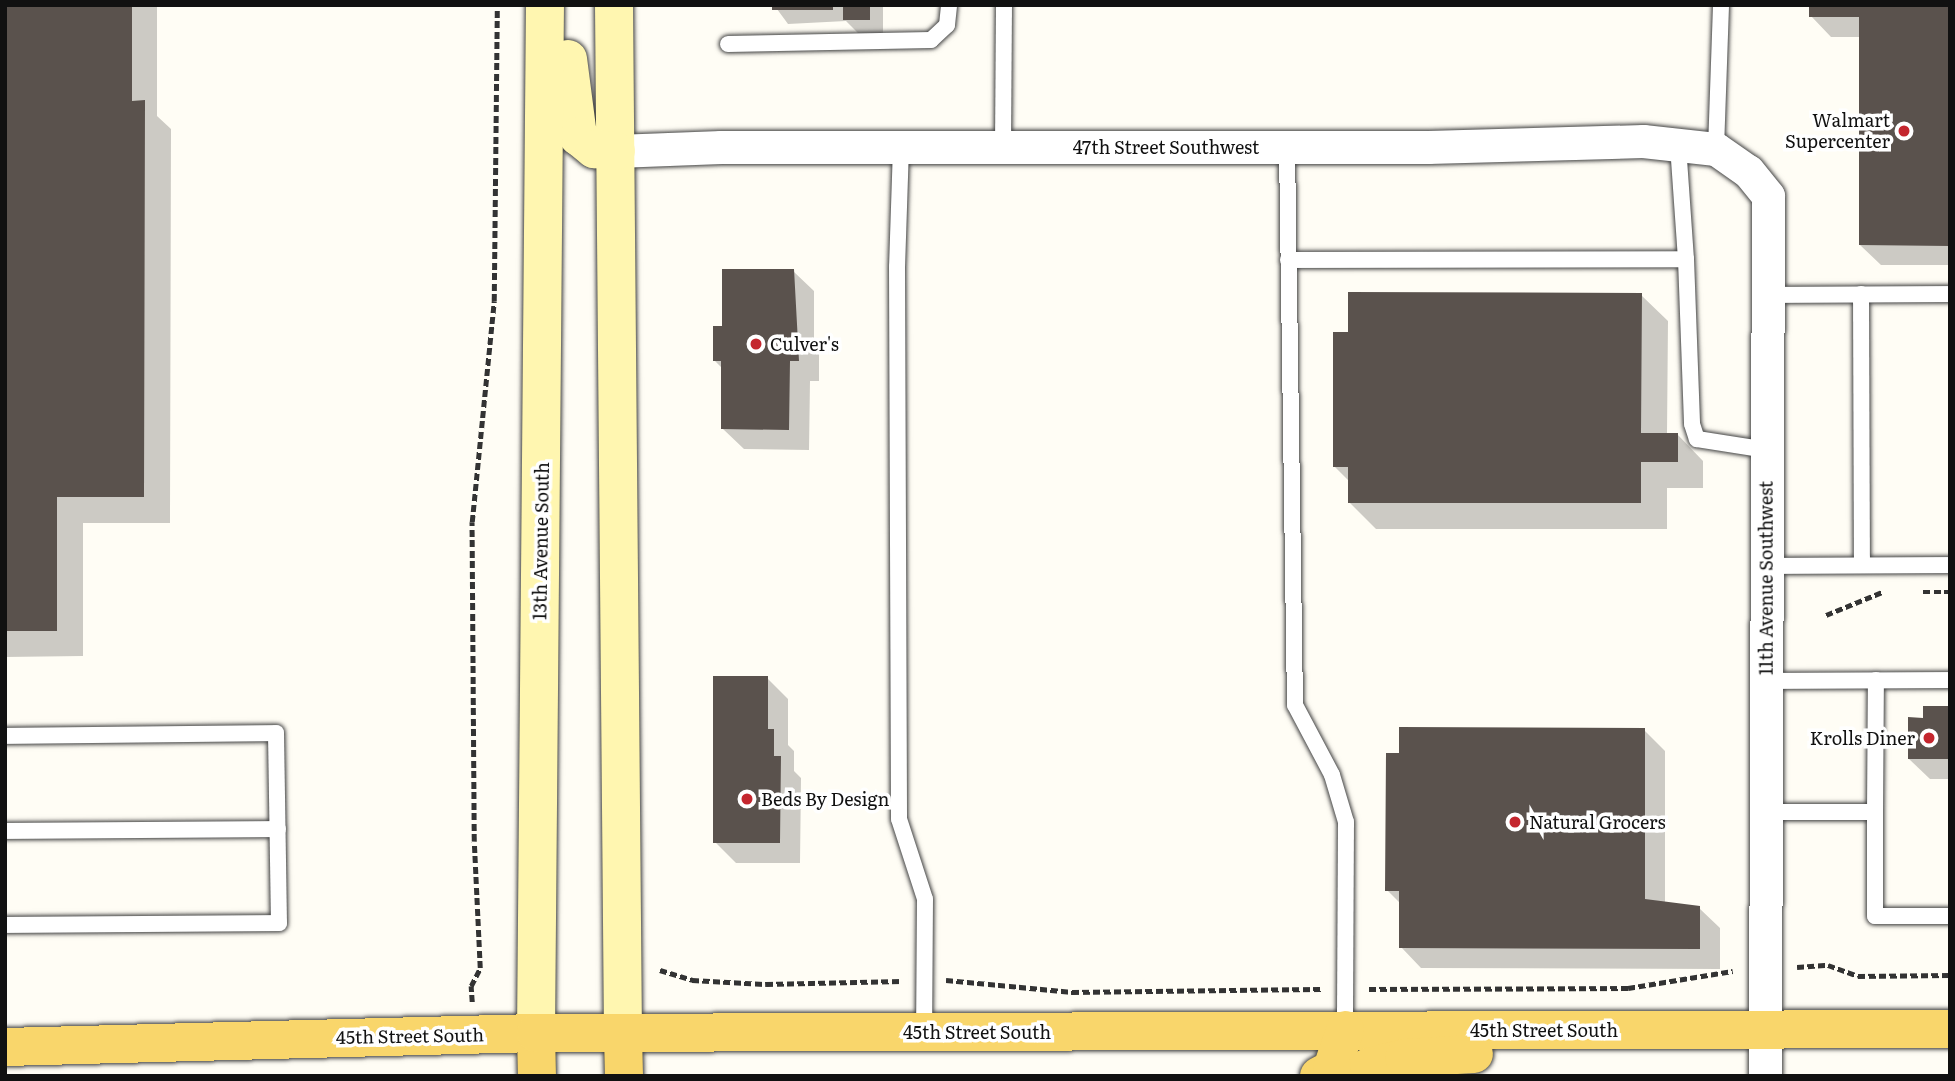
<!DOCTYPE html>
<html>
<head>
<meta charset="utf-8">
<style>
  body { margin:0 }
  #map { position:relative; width:1955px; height:1081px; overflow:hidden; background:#fffdf5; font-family:Literata,serif }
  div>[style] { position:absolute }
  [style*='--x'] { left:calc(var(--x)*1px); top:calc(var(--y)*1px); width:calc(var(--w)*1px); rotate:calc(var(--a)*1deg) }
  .shadow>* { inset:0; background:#0003 }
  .building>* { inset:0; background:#5a524d; transform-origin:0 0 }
  .path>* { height:4.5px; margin-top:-2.25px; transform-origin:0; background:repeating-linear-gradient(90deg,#333 0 7px,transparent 0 10.5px) }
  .roads { filter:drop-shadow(0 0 2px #444) drop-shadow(0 0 2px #444) }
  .lane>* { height:16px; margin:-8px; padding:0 8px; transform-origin:8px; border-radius:8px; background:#fff }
  .street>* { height:33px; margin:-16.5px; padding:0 16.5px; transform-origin:16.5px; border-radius:16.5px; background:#fff }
  .secondary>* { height:38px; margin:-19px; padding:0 19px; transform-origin:19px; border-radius:19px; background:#fff6b0 }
  .primary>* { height:38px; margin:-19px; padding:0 19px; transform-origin:19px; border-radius:19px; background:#f9d66b }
  .dots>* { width:19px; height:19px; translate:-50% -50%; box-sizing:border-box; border:4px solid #fff; border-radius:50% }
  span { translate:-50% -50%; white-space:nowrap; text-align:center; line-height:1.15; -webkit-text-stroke:7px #fff; paint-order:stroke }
  .poi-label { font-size:18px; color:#111 }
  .right { translate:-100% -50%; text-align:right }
  .left { translate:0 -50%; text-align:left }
  .street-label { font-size:18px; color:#111 }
  .frame { position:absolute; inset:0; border:7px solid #111; pointer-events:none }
</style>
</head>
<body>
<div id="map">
  <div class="shadow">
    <div style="clip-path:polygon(5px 5px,157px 5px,157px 116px,171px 129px,170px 523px,83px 523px,83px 656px,5px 657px)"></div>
    <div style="clip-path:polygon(774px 5px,883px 5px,883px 33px,858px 33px,846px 21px,788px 24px)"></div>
    <div style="clip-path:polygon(1950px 5px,1950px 265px,1881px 265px,1860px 245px,1861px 37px,1831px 37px,1811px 16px)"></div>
    <div style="clip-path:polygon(793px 271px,814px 291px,814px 343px,819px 349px,819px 381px,810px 381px,809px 450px,744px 449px,723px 429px,723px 369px,714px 360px,723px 328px)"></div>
    <div style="clip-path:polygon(1641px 295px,1668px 321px,1667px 434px,1677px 434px,1703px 461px,1703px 488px,1667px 488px,1667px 529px,1376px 529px,1349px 502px,1349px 481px,1334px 466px)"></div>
    <div style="clip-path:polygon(767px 678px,788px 699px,788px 745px,794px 751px,794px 771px,801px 778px,800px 863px,736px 863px,715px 842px)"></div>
    <div style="clip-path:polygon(1950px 708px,1950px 779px,1930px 779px,1909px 759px,1925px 719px)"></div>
    <div style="clip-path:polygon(1644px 730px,1665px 751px,1665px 903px,1699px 908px,1720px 928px,1720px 969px,1421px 968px,1401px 947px,1401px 904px,1387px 890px)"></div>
  </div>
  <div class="building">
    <div style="clip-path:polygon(5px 5px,132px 5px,132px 101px,145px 100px,144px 497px,57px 497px,57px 631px,5px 631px)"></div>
    <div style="left:772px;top:5px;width:61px;height:5px"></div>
    <div style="left:843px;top:5px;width:27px;height:15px"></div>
    <div style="clip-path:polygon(1809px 5px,1950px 5px,1950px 246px,1859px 245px,1859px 17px,1809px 17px)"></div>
    <div style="clip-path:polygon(722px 269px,794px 269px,799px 361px,790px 361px,789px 430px,721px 429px,721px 361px,713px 361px,713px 326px,722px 326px)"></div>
    <div style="clip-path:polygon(1348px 292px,1642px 293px,1641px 433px,1678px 433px,1678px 462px,1641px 462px,1641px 503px,1348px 503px,1348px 467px,1333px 467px,1333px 332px,1348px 332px)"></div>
    <div style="clip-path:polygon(713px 676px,768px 676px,768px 729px,774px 729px,774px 756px,781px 756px,780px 843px,713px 843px)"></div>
    <div style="clip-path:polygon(1923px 706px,1950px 706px,1950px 759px,1908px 759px,1908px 717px,1923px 718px)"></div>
    <div style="clip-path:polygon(1399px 727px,1645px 728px,1645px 899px,1700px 906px,1700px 949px,1399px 948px,1399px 891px,1385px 891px,1386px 753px,1399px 753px)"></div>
  </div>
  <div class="path">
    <div style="--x:1923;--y:592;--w:27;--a:0"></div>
    <div style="--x:1826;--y:615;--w:61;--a:-22.3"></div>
    <div style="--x:1797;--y:967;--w:31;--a:-4"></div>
    <div style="--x:1828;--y:965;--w:32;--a:20"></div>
    <div style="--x:1858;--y:976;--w:92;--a:-0.6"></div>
    <div style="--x:660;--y:970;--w:34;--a:17"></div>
    <div style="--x:692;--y:980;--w:74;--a:3.1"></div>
    <div style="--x:766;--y:984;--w:136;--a:-1.3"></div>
    <div style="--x:946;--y:980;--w:127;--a:5.4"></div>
    <div style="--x:1072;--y:992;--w:249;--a:-0.7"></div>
    <div style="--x:1369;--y:989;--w:259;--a:-0.2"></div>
    <div style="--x:1628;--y:988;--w:106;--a:-9.2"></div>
    <div style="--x:472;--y:1002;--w:16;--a:-94"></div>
    <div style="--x:471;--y:986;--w:20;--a:-63"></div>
    <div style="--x:480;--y:968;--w:127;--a:-92.7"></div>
    <div style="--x:474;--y:841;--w:319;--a:-90.4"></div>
    <div style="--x:472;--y:522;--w:222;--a:-84.3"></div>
    <div style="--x:494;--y:301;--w:296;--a:-89.4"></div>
  </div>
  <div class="roads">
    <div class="lane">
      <div style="--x:728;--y:44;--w:203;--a:-1.1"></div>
      <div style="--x:931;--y:40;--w:22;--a:-43"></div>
      <div style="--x:947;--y:25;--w:20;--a:-84"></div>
      <div style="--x:1678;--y:145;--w:114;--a:86"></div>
      <div style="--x:901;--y:147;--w:120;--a:91.9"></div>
      <div style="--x:897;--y:267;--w:552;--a:89.79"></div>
      <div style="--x:899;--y:819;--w:84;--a:72"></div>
      <div style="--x:925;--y:899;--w:133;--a:90.4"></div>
      <div style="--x:1003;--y:147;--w:142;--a:-89.6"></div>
      <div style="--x:1287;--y:147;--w:558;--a:89.18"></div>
      <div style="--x:1295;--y:705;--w:79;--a:62.1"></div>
      <div style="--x:1332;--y:775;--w:49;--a:73.4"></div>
      <div style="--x:1346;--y:822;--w:208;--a:90.3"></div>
      <div style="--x:1716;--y:149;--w:144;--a:-88"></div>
      <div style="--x:1288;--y:260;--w:398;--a:-0.1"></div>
      <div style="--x:1686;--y:259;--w:165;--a:87.9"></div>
      <div style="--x:1692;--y:424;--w:16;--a:72"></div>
      <div style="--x:1697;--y:439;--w:71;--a:8.9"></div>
      <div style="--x:1861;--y:294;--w:271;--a:89.8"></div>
      <div style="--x:1768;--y:295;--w:182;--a:-0.3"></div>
      <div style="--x:1766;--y:566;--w:184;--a:-0.3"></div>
      <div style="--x:1766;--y:681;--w:184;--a:-0.3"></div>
      <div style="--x:5;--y:736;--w:271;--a:-0.6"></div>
      <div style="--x:276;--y:733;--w:190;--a:89.1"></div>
      <div style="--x:279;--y:923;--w:274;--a:179.6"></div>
      <div style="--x:1767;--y:812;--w:108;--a:0"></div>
      <div style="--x:1875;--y:812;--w:132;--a:-89.6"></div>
      <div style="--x:1875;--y:812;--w:104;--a:90"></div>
      <div style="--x:1875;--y:916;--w:75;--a:0"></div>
      <div style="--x:5;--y:831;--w:273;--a:-0.4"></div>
    </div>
    <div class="street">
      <div style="--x:616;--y:151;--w:105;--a:-2.2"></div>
      <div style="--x:721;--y:147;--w:707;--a:0"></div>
      <div style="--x:1428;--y:147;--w:215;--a:-1.6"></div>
      <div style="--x:1643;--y:141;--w:73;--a:6.3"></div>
      <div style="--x:1716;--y:149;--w:39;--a:35"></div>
      <div style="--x:1748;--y:171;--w:32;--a:51"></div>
      <div style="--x:1768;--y:196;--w:880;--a:90.2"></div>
    </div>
    <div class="secondary">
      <div style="--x:614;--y:5;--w:1030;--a:89.5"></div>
      <div style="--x:568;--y:59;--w:78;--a:82.6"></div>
      <div style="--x:578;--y:136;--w:21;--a:39"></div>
      <div style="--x:594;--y:149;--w:22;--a:5"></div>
      <div style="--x:536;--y:1033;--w:1028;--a:-89.5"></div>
    </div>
    <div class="primary">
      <div style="--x:536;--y:1033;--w:43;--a:88.7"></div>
      <div style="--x:623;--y:1035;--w:41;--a:88.6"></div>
      <div style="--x:5;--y:1047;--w:531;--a:-1.51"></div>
      <div style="--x:536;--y:1033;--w:1414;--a:-0.16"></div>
      <div style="--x:1319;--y:1076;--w:15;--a:-28"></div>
      <div style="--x:1332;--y:1069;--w:41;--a:-71.6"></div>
      <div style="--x:1360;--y:1076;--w:13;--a:-45"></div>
      <div style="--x:1369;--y:1067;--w:36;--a:-14"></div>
      <div style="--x:1404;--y:1058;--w:70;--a:-3.3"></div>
    </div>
  </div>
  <div class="dots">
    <div style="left:1904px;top:131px;background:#c4262e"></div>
    <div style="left:756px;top:344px;background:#c4262e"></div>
    <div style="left:1929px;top:738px;background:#c4262e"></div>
    <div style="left:747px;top:799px;background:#c4262e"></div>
    <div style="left:1515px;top:822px;background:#c4262e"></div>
  </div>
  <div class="poi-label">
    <span class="right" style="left:1890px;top:131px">Walmart<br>Supercenter</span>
    <span class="left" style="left:770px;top:344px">Culver's</span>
    <span class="right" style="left:1915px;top:738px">Krolls Diner</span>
    <span class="left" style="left:761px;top:799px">Beds By Design</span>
    <span class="left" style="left:1529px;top:822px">Natural Grocers</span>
  </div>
  <div class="street-label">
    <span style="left:1166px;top:147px">47th Street Southwest</span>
    <span style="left:541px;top:541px;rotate:-89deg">13th Avenue South</span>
    <span style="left:1766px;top:578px;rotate:-90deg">11th Avenue Southwest</span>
    <span style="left:1544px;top:1030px">45th Street South</span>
    <span style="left:977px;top:1032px">45th Street South</span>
    <span style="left:410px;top:1036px;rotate:-1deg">45th Street South</span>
  </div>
  <div class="frame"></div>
</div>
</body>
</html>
